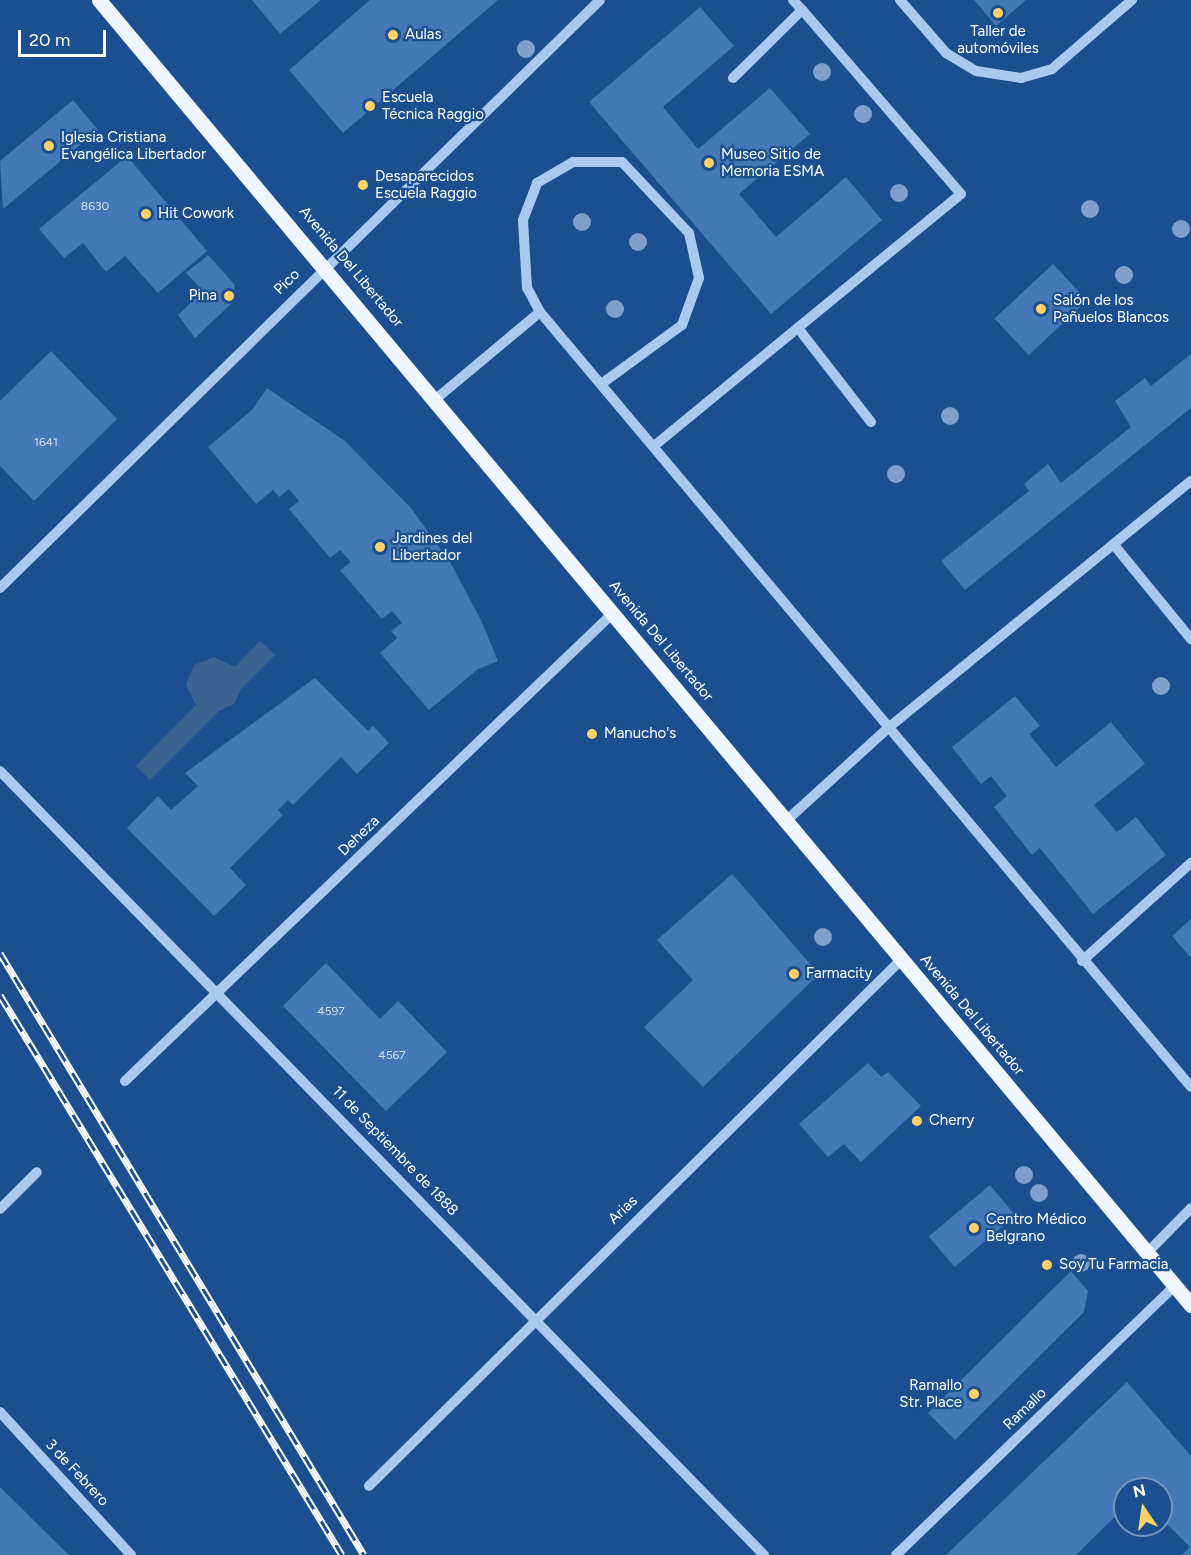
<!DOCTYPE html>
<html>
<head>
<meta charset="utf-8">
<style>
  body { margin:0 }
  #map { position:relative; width:1191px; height:1555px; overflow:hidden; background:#1b4f8f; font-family:Figtree,sans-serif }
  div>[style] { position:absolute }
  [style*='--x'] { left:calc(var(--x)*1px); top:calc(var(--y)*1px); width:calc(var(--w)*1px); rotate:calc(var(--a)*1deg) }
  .water>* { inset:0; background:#3c6290 }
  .building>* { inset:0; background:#4478b7; transform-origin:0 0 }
  .minor>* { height:10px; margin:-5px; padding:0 5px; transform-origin:5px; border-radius:5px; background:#a9c9ee }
  .major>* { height:15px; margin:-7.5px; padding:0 7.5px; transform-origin:7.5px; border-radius:7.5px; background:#f0f6ff }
  .rail>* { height:7px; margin-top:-3.5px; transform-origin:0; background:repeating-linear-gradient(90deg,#1b4f8f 0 14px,#fff 0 28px); box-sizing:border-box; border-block:2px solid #fff }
  .trees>* { width:18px; height:18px; margin:-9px; border-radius:50%; background:#7ea0ca }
  .dots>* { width:16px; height:16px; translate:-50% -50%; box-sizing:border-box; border:3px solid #1b4f8f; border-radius:50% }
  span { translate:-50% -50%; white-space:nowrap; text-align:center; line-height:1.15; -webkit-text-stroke:4.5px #1b4f8f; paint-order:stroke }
  .number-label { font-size:12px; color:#d0dded }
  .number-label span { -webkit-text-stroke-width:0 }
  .poi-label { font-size:15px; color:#fff }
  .left { translate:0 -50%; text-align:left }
  .right { translate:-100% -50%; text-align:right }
  .street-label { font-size:15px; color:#fff }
  .north { position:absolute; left:1113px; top:1477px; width:60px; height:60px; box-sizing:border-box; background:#1b4f8f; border:2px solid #7695bc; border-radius:50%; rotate:347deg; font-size:16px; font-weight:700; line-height:24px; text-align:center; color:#fff }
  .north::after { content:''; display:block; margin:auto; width:21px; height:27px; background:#ffd166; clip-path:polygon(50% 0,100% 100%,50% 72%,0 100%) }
  .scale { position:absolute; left:18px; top:30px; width:88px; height:27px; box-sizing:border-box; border:3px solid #fff; border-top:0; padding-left:8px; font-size:18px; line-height:21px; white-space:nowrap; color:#fff; -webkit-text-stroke:4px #1b4f8f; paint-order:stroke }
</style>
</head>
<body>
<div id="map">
  <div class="water">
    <div style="clip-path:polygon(260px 641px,275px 655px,241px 689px,234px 704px,219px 711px,150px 780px,136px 766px,196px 705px,186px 685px,194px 665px,214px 657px,235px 667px)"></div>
  </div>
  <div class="building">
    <div style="clip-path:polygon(252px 0,321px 0,280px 34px)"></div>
    <div style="clip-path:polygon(370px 0,498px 0,343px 133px,289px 70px)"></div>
    <div style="clip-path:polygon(974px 0,1026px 0,996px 26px)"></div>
    <div style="clip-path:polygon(700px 7px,734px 46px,663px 107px,698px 149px,770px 88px,810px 134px,739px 194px,776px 237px,846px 177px,882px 220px,771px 314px,589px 102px)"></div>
    <div style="clip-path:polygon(73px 100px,98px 130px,3px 209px,0 161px)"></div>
    <div style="clip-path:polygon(127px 156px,207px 251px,158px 293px,125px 256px,106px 272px,83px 243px,64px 258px,39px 229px)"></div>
    <div style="clip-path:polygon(208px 255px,235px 285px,233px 302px,195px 338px,178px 315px,203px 291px,186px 273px)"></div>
    <div style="left:1053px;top:264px;width:50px;height:80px;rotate:47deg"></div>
    <div style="clip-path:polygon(51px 351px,117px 419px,34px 501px,0 466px,0 401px)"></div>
    <div style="clip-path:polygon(1191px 354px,1191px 408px,965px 590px,941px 561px,1029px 491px,1024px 484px,1048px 464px,1061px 483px,1131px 427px,1115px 401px,1145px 378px,1151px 386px)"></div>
    <div style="clip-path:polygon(267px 388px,345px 441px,411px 508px,450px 562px,481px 620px,498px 661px,478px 669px,429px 710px,380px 653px,397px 638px,391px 631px,402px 623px,392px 611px,382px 619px,340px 570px,351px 562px,340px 550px,330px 558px,289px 509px,299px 501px,289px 489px,279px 497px,273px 490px,256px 504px,208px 447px,253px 409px)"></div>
    <div style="clip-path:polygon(315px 678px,368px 731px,373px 726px,389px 743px,357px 774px,341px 757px,293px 805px,288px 800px,278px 810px,283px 815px,230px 868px,246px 885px,214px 916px,127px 828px,158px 796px,171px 810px,198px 786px,185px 773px)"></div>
    <div style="clip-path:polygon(1015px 696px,1040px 726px,1029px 734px,1056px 767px,1111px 722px,1145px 764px,1094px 805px,1117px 832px,1136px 817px,1166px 855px,1093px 914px,1040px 848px,1032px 855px,994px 807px,1007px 796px,991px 776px,981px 784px,952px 747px)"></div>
    <div style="clip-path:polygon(732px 874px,819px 974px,703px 1087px,644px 1027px,693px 980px,657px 940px)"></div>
    <div style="clip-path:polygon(1191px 919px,1191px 958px,1172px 936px)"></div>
    <div style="clip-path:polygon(326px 963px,380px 1019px,398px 1001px,447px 1052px,386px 1111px,283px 1006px)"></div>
    <div style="clip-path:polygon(868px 1063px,881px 1077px,888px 1072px,921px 1106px,861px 1162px,844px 1144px,828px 1157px,799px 1124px)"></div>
    <div style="left:990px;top:1185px;width:40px;height:80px;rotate:50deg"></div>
    <div style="clip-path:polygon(1071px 1271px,1088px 1291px,1084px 1312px,955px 1440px,928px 1413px)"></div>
    <div style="clip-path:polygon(1127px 1382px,1191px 1456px,1191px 1555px,1182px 1555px,1190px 1547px,1161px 1518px,1161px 1489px,1125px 1489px,1125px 1507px,1076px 1555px,946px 1555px)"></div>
    <div style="clip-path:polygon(0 1487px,69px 1555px,0 1555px)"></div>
  </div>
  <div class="minor">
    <div style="--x:793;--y:0;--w:13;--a:48"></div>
    <div style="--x:900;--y:0;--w:70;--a:49"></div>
    <div style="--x:946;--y:53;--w:35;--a:31"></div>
    <div style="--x:976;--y:71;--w:46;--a:8.8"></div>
    <div style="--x:1021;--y:78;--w:32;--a:-16"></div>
    <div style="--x:1052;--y:69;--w:106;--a:-40.8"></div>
    <div style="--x:540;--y:312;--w:27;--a:-118"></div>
    <div style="--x:527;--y:288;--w:68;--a:-93.4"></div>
    <div style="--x:523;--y:220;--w:40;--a:-69"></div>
    <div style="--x:537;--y:183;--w:42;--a:-30.3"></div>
    <div style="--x:573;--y:162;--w:49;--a:0"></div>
    <div style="--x:622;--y:162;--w:98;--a:46.7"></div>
    <div style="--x:689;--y:233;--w:46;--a:77.5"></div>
    <div style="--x:699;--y:278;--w:50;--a:109.9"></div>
    <div style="--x:682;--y:325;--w:100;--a:143.9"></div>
    <div style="--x:798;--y:328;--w:119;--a:52.2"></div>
    <div style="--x:437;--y:398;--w:134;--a:-39.9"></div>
    <div style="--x:540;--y:312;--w:1012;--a:49.97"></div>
    <div style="--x:654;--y:446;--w:397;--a:-39.4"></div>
    <div style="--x:961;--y:194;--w:243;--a:-130.8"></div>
    <div style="--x:802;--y:10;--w:97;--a:135.4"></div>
    <div style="--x:1114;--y:545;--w:122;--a:50.7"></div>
    <div style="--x:0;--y:588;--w:840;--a:-44.42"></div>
    <div style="--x:0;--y:771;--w:1095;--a:45.74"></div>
    <div style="--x:787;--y:820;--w:137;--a:-42.3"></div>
    <div style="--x:888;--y:728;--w:391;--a:-39.2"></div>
    <div style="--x:1082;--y:961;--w:147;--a:-42"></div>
    <div style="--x:125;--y:1081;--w:676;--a:-43.8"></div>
    <div style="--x:0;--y:1209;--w:52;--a:-45"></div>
    <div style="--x:1147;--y:1253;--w:63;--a:-45.6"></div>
    <div style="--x:0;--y:1412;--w:194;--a:47.5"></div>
    <div style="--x:369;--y:1486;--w:750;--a:-44.68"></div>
    <div style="--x:896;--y:1555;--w:388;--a:-44"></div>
  </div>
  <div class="major">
    <div style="--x:99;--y:0;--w:1702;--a:50.08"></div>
  </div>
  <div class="rail">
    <div style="--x:0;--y:953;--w:703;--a:58.84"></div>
    <div style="--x:0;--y:995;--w:656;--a:58.59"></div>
  </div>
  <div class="trees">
    <div style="left:526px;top:49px"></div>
    <div style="left:822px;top:72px"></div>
    <div style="left:863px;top:114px"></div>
    <div style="left:899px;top:193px"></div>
    <div style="left:1090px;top:209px"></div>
    <div style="left:582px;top:222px"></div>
    <div style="left:1181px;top:229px"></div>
    <div style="left:638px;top:242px"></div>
    <div style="left:1124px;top:275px"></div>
    <div style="left:615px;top:309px"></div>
    <div style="left:950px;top:416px"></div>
    <div style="left:896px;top:474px"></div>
    <div style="left:1161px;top:686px"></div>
    <div style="left:823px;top:937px"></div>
    <div style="left:1024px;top:1175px"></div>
    <div style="left:1039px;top:1193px"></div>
    <div style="left:1081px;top:1263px"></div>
  </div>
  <div class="dots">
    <div style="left:998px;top:13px;background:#ffd166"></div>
    <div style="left:393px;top:35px;background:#ffd166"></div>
    <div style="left:370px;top:106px;background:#ffd166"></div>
    <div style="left:49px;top:146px;background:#ffd166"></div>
    <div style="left:709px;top:163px;background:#ffd166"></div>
    <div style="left:363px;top:185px;background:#ffd166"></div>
    <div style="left:146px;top:214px;background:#ffd166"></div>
    <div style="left:229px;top:296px;background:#ffd166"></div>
    <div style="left:1041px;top:309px;background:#ffd166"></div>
    <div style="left:380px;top:547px;background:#ffd166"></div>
    <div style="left:592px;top:734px;background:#ffd166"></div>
    <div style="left:794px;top:974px;background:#ffd166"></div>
    <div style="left:917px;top:1121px;background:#ffd166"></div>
    <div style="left:974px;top:1228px;background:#ffd166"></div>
    <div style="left:1047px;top:1265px;background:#ffd166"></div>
    <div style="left:974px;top:1394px;background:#ffd166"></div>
  </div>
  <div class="number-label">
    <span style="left:95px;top:207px">8630</span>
    <span style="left:46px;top:443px">1641</span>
    <span style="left:331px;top:1012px">4597</span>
    <span style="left:392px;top:1056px">4567</span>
  </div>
  <div class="poi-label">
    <span style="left:998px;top:40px">Taller de<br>automóviles</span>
    <span class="left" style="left:405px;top:35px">Aulas</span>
    <span class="left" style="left:382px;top:106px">Escuela<br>Técnica Raggio</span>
    <span class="left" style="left:61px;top:146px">Iglesia Cristiana<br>Evangélica Libertador</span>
    <span class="left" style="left:721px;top:163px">Museo Sitio de<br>Memoria ESMA</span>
    <span class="left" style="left:375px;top:185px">Desaparecidos<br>Escuela Raggio</span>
    <span class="left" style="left:158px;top:214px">Hit Cowork</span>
    <span class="right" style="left:217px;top:296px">Pina</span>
    <span class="left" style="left:1053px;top:309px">Salón de los<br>Pañuelos Blancos</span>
    <span class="left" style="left:392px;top:547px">Jardines del<br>Libertador</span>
    <span class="left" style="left:604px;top:734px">Manucho's</span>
    <span class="left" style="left:806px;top:974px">Farmacity</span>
    <span class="left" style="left:929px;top:1121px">Cherry</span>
    <span class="left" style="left:986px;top:1228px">Centro Médico<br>Belgrano</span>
    <span class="left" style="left:1059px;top:1265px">Soy Tu Farmacia</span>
    <span class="right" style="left:962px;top:1394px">Ramallo<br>Str. Place</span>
  </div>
  <div class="street-label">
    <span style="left:351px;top:267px;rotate:50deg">Avenida Del Libertador</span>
    <span style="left:287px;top:282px;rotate:-45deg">Pico</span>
    <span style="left:661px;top:641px;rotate:50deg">Avenida Del Libertador</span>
    <span style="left:359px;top:836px;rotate:-44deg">Deheza</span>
    <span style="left:972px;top:1015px;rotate:50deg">Avenida Del Libertador</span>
    <span style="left:395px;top:1151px;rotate:46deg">11 de Septiembre de 1888</span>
    <span style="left:623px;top:1210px;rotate:-44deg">Arias</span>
    <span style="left:1025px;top:1409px;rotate:-44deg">Ramallo</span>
    <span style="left:77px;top:1473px;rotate:47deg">3 de Febrero</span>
  </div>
  <div class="north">N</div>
  <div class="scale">20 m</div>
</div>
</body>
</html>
